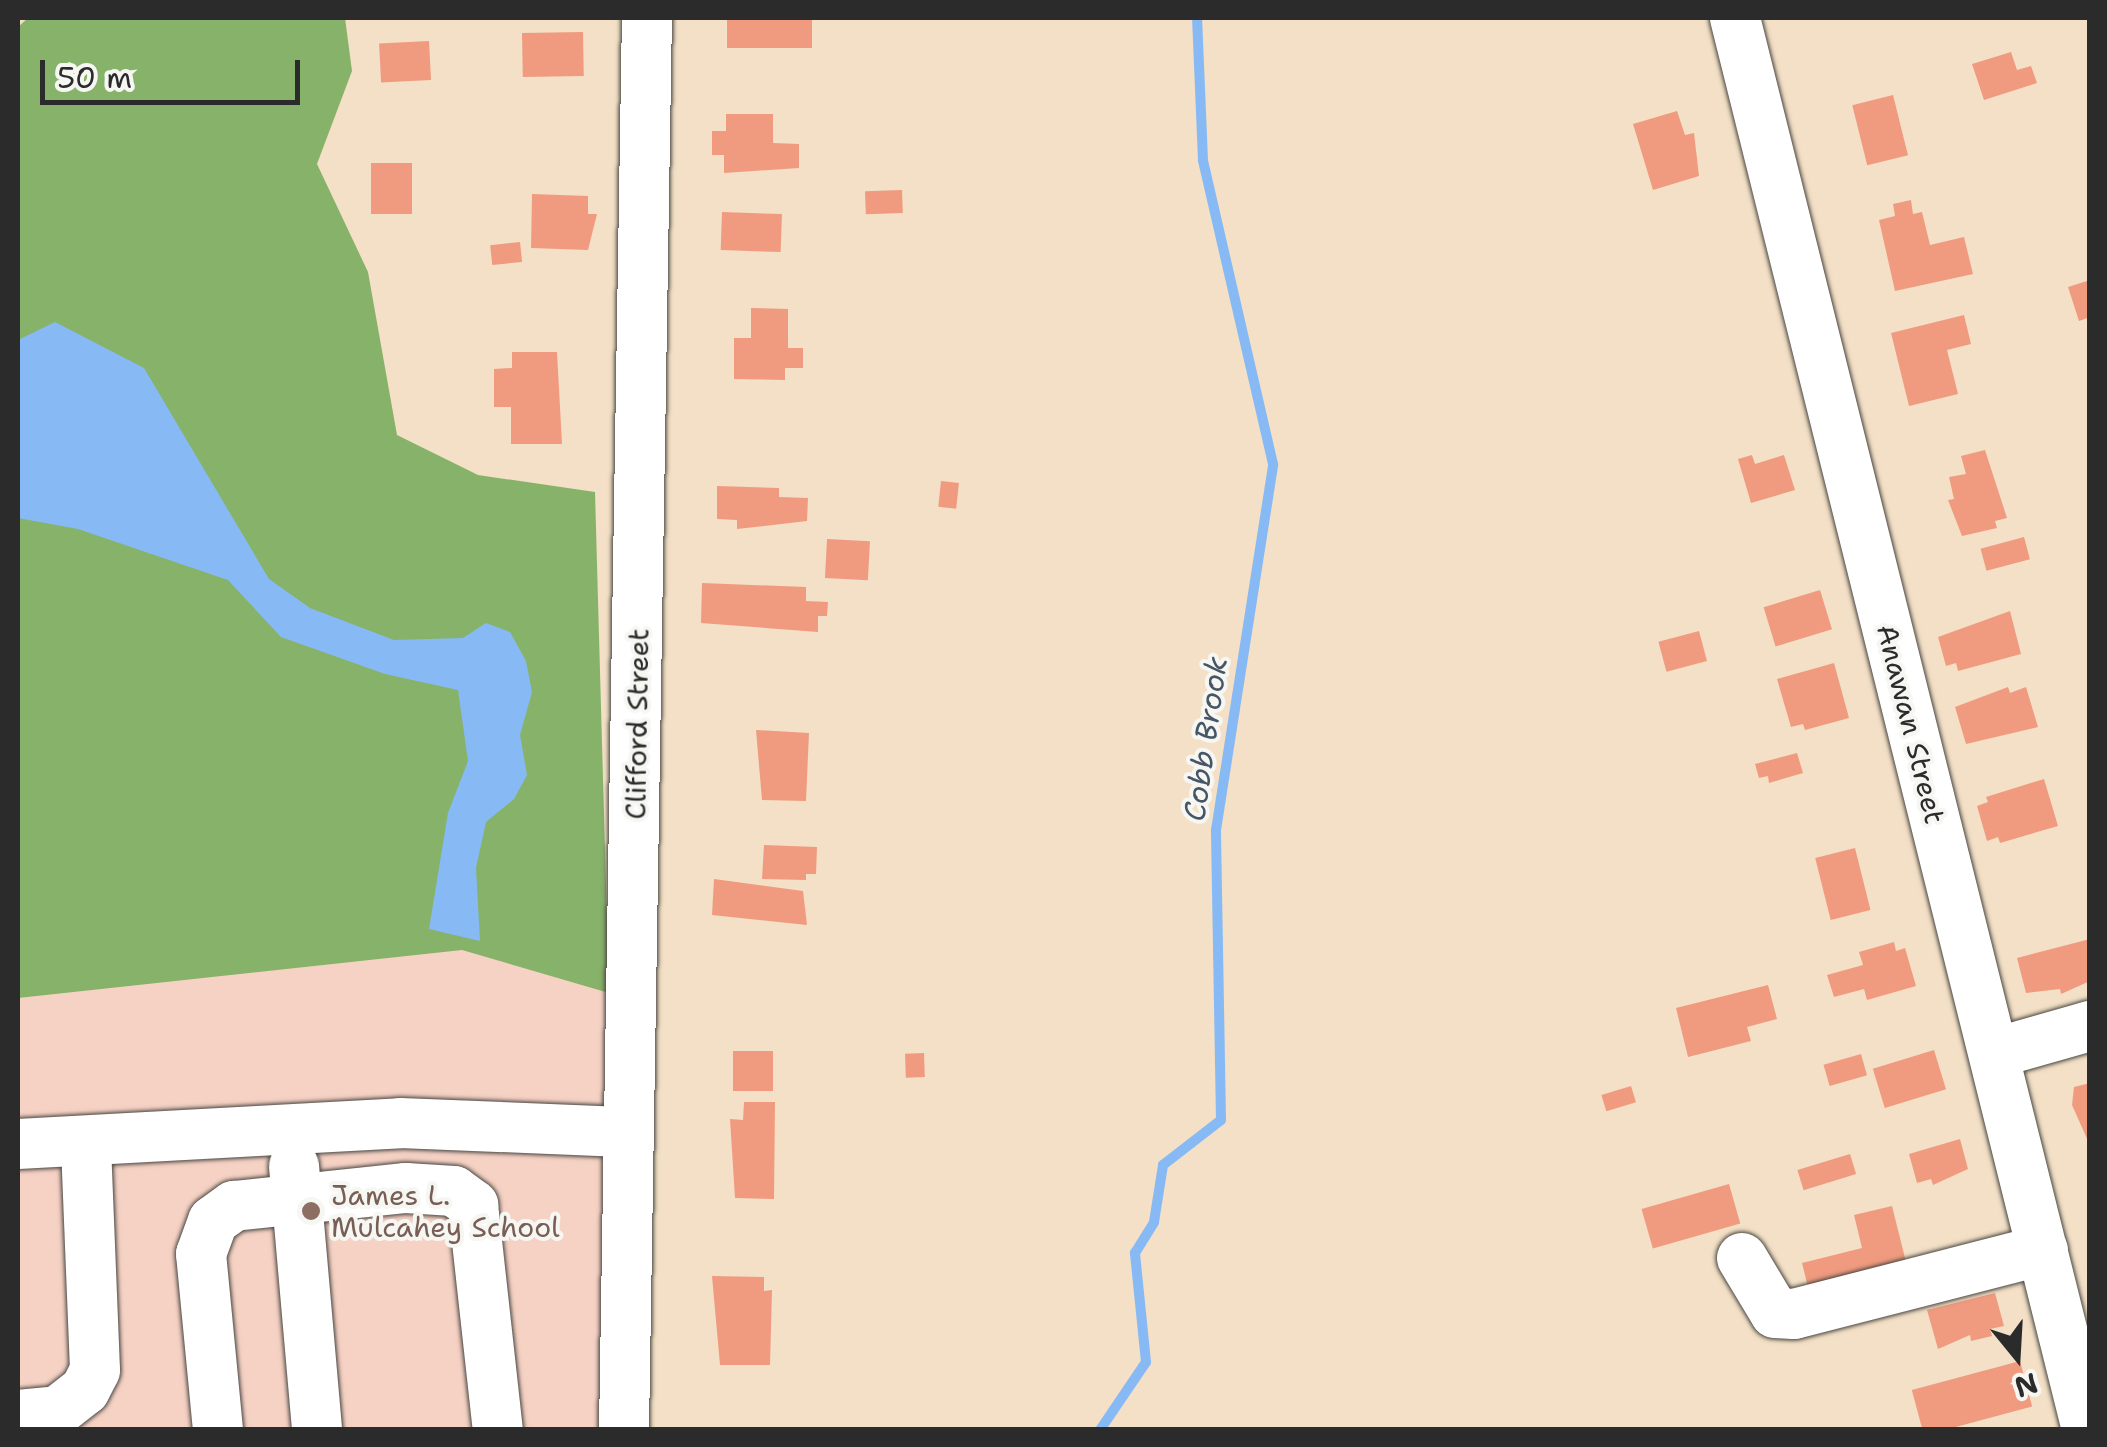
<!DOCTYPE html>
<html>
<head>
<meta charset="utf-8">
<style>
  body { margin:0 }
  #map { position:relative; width:2107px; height:1447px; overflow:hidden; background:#f3e0c6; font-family:"Shantell Sans",sans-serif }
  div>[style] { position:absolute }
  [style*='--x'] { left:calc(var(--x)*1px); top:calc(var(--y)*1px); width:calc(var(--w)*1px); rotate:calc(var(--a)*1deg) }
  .built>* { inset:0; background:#f6d2c4 }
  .forest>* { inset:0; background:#87b26a }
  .water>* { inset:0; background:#87baf4 }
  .stream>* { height:10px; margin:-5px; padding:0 5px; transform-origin:5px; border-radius:5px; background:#87baf4 }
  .building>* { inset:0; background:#f09b7f; transform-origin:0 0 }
  .roads { filter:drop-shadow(0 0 2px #494642) drop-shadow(0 0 2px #494642) }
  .minor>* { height:50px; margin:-25px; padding:0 25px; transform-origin:25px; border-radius:25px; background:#fff }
  .dots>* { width:28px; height:28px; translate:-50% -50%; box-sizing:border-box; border:5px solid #f6f6f2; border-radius:50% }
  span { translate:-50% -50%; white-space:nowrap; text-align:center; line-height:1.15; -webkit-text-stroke:8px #f6f6f2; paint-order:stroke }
  .street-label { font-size:28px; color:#2b2b2b }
  .education-label { font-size:28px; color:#785e54 }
  .left { translate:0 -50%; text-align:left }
  .water-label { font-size:30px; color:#475667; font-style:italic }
  .frame { position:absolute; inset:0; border:20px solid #2b2b2b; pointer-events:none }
  .north { position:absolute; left:1967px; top:1307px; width:100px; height:100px; -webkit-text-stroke:8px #f6f6f2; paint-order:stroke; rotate:162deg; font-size:28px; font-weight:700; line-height:40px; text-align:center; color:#2b2b2b }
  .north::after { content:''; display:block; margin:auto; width:35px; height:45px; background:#2b2b2b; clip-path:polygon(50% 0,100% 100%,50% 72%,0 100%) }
  .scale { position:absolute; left:40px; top:60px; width:260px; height:45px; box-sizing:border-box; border:5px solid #2b2b2b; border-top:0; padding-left:12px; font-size:30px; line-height:35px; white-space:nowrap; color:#2b2b2b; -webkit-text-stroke:8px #f6f6f2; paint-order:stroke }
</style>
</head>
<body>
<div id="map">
  <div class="built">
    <div style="clip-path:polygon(373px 924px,609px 993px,599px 1429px,18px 1429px,18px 987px)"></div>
  </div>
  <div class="forest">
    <div style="clip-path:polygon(28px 18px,345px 18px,352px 71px,317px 164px,368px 272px,397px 435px,478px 475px,595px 492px,609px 993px,462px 950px,18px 998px,18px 27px)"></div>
  </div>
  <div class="water">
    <div style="clip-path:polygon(55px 322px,144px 368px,269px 579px,310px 608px,394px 640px,463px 638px,486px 623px,510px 632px,526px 661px,532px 692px,520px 735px,527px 775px,514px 799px,486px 822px,476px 868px,480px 941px,429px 929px,448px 813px,468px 761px,458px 690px,385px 674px,281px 637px,228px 580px,78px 529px,18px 518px,18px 340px)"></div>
  </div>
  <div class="stream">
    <div style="--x:1100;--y:1430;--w:82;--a:-55.9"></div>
    <div style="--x:1146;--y:1362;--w:110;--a:-95.8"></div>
    <div style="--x:1135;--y:1253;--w:36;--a:-58"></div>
    <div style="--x:1154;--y:1222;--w:58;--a:-81"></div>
    <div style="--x:1163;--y:1165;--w:73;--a:-37.8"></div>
    <div style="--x:1221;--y:1120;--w:290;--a:-91"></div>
    <div style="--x:1216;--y:830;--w:370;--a:-81.1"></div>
    <div style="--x:1273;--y:464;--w:312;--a:-103"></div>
    <div style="--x:1203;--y:160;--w:142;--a:-92.4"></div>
  </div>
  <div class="building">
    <div style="left:727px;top:18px;width:85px;height:30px"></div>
    <div style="left:583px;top:32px;width:44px;height:61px;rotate:89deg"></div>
    <div style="left:429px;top:41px;width:39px;height:50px;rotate:87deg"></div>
    <div style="clip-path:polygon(2011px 52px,2017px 70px,2031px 66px,2037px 83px,1984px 100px,1972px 64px)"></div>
    <div style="left:1893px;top:95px;width:62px;height:42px;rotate:76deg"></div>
    <div style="clip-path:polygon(1677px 111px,1685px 135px,1694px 133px,1699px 176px,1653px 190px,1633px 124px)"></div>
    <div style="clip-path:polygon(726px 114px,773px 114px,773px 143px,799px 144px,799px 168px,724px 173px,724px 155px,712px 155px,712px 131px,726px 131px)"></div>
    <div style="left:371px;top:163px;width:41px;height:51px"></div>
    <div style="left:902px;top:190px;width:23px;height:37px;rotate:88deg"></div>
    <div style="clip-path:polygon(532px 194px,588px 196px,588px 214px,597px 214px,588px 250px,531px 248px)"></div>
    <div style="clip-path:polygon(1911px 200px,1913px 214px,1922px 212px,1930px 245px,1964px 237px,1973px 274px,1895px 291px,1879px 220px,1895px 216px,1893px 204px)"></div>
    <div style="left:722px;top:212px;width:60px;height:38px;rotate:2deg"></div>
    <div style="left:520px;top:242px;width:20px;height:30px;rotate:84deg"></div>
    <div style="clip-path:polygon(2090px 280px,2090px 317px,2079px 321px,2068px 287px)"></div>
    <div style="clip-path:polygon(751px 308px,788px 309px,788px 348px,803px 348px,803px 368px,785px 368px,785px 380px,734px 379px,734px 338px,751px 338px)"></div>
    <div style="clip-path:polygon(1964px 315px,1971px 344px,1947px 350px,1958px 394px,1909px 406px,1891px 333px)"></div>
    <div style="clip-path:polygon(512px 352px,557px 352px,562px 444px,511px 444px,511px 407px,494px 407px,494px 369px,512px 368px)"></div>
    <div style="clip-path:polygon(1985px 450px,2007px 518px,1995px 521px,1997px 528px,1962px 536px,1948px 500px,1954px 499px,1949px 477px,1966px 474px,1961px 456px)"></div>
    <div style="clip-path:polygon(1752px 455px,1755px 464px,1784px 455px,1795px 490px,1751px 503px,1738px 459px)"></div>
    <div style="left:941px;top:481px;width:18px;height:26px;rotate:6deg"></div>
    <div style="clip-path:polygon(717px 486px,779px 488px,779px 497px,808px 498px,807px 521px,737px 529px,737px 520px,717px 519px)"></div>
    <div style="left:2024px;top:537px;width:23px;height:45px;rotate:75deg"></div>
    <div style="left:827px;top:539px;width:43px;height:39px;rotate:3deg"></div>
    <div style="clip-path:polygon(702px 583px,806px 587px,806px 601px,828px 602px,827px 616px,818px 616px,818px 632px,701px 623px)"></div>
    <div style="left:1820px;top:590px;width:41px;height:59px;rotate:73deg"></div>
    <div style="clip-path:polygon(2010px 611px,2021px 654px,1958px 671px,1956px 663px,1946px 666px,1938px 637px)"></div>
    <div style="left:1699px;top:631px;width:31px;height:42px;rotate:75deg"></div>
    <div style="clip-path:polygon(1834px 663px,1849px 718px,1805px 730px,1803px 724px,1791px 727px,1777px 679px)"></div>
    <div style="clip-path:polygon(2008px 687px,2010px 693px,2026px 687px,2038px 727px,1966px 744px,1955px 707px)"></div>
    <div style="clip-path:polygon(756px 730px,809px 733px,806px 801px,762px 800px)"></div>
    <div style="clip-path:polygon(1797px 753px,1803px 773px,1769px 783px,1768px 776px,1759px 778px,1755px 764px)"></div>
    <div style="clip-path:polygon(2044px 779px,2058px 826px,2000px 843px,1998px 837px,1987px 841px,1977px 806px,1988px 802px,1986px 797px)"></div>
    <div style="clip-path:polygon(764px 845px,817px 847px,816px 874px,806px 874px,806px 880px,762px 879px)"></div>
    <div style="left:1855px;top:848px;width:64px;height:41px;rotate:76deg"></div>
    <div style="clip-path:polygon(714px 879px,803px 891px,807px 925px,712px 915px)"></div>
    <div style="clip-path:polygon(2090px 939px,2090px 981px,2061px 994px,2060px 989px,2026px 993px,2017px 958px)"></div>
    <div style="clip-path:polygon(1894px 942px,1896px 951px,1905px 948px,1916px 986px,1867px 1000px,1864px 989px,1834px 997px,1827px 975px,1863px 965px,1859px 952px)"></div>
    <div style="clip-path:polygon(1768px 985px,1777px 1019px,1747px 1027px,1751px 1041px,1688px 1057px,1676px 1008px)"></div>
    <div style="left:1934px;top:1050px;width:41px;height:64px;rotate:73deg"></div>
    <div style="left:733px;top:1051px;width:40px;height:40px"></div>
    <div style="left:924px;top:1053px;width:24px;height:19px;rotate:88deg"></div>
    <div style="left:1861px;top:1054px;width:22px;height:39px;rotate:74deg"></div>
    <div style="clip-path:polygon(2090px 1083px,2090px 1141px,2088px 1141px,2072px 1105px,2074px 1087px)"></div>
    <div style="left:1631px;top:1086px;width:17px;height:31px;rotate:73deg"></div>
    <div style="clip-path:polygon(744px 1102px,775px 1102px,774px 1199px,735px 1198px,730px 1119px,743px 1120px)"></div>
    <div style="clip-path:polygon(1960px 1139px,1968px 1169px,1933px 1185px,1931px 1179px,1917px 1183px,1909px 1154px)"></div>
    <div style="left:1850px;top:1154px;width:21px;height:55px;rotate:73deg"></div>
    <div style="left:1729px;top:1184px;width:41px;height:91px;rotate:74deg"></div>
    <div style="clip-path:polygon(1892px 1206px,1910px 1278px,1812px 1303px,1802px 1263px,1862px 1248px,1854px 1215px)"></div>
    <div style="clip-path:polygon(712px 1276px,764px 1277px,764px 1291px,772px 1290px,770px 1365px,720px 1365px)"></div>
    <div style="clip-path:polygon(1995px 1293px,2004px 1326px,1990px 1329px,1992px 1336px,1971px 1341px,1970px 1335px,1938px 1349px,1927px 1310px)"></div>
    <div style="left:2020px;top:1361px;width:47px;height:112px;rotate:75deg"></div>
  </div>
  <div class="roads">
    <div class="minor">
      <div style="--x:1735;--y:18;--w:1455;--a:76"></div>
      <div style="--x:1995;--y:1053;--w:99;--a:-15.9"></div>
      <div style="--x:18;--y:1144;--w:383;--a:-3.1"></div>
      <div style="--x:400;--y:1123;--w:229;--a:2.3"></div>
      <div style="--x:294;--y:1166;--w:265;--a:85"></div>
      <div style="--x:1742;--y:1258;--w:64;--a:59"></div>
      <div style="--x:1775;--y:1313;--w:19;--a:3"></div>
      <div style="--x:1794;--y:1314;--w:257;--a:-14.4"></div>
      <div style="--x:18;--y:1415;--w:40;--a:-5.7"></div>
      <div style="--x:58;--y:1411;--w:34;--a:-38"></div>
      <div style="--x:85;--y:1390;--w:22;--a:-63"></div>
      <div style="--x:95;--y:1370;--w:229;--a:-92.3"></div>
      <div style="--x:218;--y:1430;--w:177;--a:-95.5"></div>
      <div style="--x:201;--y:1254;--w:35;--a:-70"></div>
      <div style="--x:213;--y:1221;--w:26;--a:-36"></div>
      <div style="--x:234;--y:1206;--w:173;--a:-6"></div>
      <div style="--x:406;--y:1188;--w:48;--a:3.6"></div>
      <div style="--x:454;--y:1191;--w:24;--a:36"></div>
      <div style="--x:473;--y:1205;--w:226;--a:83.7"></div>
      <div style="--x:624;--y:1430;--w:1412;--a:-89.07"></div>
    </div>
  </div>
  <div class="dots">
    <div style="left:311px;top:1211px;background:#8d6e63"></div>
  </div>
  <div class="street-label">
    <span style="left:637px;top:724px;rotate:-89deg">Clifford Street</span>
    <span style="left:1911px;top:724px;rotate:76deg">Anawan Street</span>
  </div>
  <div class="education-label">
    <span class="left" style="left:331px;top:1211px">James L.<br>Mulcahey School</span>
  </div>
  <div class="water-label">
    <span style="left:1206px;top:739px;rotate:-82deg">Cobb Brook</span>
  </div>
  <div class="frame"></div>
  <div class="north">N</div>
  <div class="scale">50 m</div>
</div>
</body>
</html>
